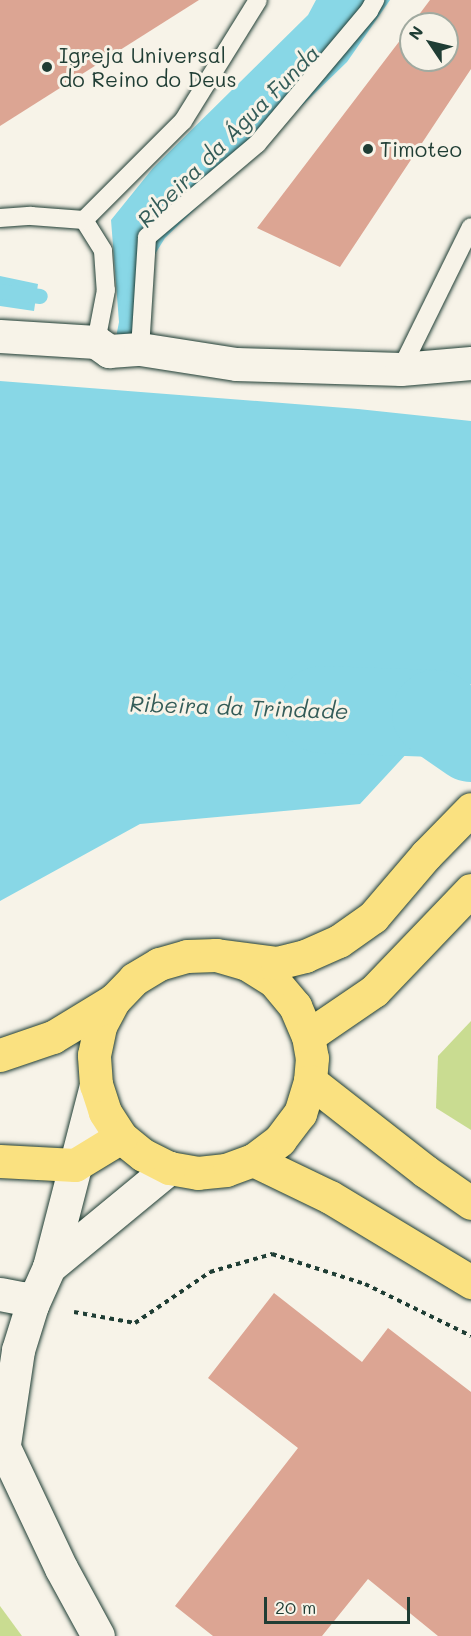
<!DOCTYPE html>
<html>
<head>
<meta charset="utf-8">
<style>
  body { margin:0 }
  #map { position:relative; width:471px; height:1636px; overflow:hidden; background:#f7f3e8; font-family:Mali,sans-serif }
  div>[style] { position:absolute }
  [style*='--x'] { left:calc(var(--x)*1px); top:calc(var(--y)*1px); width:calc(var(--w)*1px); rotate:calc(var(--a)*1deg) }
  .green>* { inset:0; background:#c9dc91 }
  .water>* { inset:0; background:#88d7e6 }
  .stream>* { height:15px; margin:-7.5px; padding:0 7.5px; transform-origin:7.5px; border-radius:7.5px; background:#88d7e6 }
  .river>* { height:87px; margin:-43.5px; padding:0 43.5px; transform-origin:43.5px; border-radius:43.5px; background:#88d7e6 }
  .building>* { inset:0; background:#dca593 }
  .path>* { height:4px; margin-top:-2px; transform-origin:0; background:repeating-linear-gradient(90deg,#1f3d34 0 4.5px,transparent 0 9px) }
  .roads { filter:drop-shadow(0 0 2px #1f3d34) drop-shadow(0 0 2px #1f3d34) }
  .service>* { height:18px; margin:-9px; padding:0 9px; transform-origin:9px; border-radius:9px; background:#f7f3e8 }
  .minor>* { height:33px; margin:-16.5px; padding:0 16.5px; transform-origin:16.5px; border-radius:16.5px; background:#f7f3e8 }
  .tertiary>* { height:33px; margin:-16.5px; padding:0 16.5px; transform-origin:16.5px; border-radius:16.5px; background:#f7f3e8 }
  .primary>* { height:33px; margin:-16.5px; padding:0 16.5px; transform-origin:16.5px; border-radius:16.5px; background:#fae180 }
  .dots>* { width:16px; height:16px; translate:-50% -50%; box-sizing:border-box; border:3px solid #f7f3e8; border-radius:50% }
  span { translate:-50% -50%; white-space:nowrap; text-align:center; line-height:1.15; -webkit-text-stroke:6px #f7f3e8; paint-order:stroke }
  .poi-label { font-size:21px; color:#1f3d34 }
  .left { translate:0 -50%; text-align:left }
  .water-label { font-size:22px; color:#345c58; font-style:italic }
  .north { position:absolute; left:399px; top:12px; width:60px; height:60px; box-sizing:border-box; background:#f7f3e8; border:2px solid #a1aaa0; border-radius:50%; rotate:305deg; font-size:16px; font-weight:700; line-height:24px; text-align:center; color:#1f3d34 }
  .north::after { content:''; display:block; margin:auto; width:21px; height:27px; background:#1f3d34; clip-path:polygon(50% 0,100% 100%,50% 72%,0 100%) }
  .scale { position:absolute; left:264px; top:1597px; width:146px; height:27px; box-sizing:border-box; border:3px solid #1f3d34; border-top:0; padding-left:8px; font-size:18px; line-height:21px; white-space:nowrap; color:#1f3d34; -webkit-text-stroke:4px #f7f3e8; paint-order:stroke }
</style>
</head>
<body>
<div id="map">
  <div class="green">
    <div style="clip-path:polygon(471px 1021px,471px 1130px,436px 1108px,438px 1056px)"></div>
    <div style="clip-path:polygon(0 1606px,22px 1636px,0 1636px)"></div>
  </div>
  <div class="water">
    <div style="clip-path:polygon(316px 0,390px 0,347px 62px,165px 238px,147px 267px,135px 364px,111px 363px,119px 322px,111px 220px,153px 168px,308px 15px)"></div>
    <div style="clip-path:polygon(0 276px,38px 284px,34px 311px,0 306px)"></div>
    <div style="clip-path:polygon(0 381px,358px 409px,471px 421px,471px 684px,360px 804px,140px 824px,0 901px)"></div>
  </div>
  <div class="stream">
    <div style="--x:0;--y:291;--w:40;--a:7.1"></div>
  </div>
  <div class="river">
    <div style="--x:321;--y:709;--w:114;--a:2"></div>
    <div style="--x:435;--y:713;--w:44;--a:34.8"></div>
  </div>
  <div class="building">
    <div style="clip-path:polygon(0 0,199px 0,0 126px)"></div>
    <div style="clip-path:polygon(430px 0,471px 0,471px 69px,340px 267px,257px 228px,411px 26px,411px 60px,447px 60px,447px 24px,412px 24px)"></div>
    <div style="clip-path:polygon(274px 1293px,362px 1362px,388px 1328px,471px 1392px,471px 1636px,438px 1636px,368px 1579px,322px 1636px,213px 1636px,175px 1606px,298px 1448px,208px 1378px)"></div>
  </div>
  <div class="path">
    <div style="--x:74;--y:1312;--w:62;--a:10.2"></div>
    <div style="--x:135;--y:1323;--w:91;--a:-34.2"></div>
    <div style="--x:210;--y:1272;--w:65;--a:-16.2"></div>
    <div style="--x:272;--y:1254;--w:98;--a:17.9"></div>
    <div style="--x:365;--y:1284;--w:118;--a:26.1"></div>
  </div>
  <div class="roads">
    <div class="service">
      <div style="--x:0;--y:218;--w:31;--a:-4"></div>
      <div style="--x:31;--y:216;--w:53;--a:4.3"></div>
      <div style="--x:84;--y:220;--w:36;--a:58"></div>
      <div style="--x:103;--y:251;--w:39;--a:86"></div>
      <div style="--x:106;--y:290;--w:53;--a:100.9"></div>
      <div style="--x:84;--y:220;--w:140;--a:-45"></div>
      <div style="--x:183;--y:121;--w:142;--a:-58.2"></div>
      <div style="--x:140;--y:349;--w:112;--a:-86.4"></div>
      <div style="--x:147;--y:237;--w:144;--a:-40.2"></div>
      <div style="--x:257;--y:144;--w:174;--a:-49.9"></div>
      <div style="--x:369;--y:11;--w:13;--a:-61"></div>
      <div style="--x:401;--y:369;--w:158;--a:-63.8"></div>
    </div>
    <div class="minor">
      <div style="--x:49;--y:1267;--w:156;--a:-39.5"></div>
      <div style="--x:0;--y:1294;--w:21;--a:11"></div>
      <div style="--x:21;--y:1298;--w:13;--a:32"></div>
      <div style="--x:0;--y:1439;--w:143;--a:64.7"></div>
      <div style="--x:61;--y:1568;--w:77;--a:61.4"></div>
      <div style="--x:4;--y:1444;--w:95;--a:-81.5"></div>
      <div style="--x:18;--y:1350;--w:47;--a:-72.7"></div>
      <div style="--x:32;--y:1305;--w:42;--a:-65.9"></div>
      <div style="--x:49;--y:1267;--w:188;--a:-75.5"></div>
    </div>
    <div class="tertiary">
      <div style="--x:0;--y:336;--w:96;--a:3.6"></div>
      <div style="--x:96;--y:342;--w:16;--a:35"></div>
      <div style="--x:109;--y:351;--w:31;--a:-4"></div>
      <div style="--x:140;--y:349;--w:97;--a:8.9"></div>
      <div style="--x:236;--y:364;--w:165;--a:1.7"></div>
      <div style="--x:401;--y:369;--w:70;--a:-4.9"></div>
    </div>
    <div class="primary">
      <div style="--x:216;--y:955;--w:32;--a:16"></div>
      <div style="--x:247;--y:964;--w:32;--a:32"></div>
      <div style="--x:274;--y:981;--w:33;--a:50"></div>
      <div style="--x:295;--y:1006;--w:33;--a:67"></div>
      <div style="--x:308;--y:1036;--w:22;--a:80"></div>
      <div style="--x:312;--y:1058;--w:23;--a:95"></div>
      <div style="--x:310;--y:1081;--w:34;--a:107"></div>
      <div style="--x:300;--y:1113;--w:34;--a:127"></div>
      <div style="--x:280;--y:1140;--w:34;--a:143"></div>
      <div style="--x:253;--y:1160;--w:29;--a:160"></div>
      <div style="--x:226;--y:1170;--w:28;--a:174"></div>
      <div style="--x:198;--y:1173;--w:29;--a:-170"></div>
      <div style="--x:169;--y:1168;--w:29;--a:-153"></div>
      <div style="--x:143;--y:1155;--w:28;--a:-141"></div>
      <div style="--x:121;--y:1137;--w:30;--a:-123"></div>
      <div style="--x:105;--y:1112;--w:28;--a:-108"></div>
      <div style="--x:96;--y:1085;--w:30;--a:-94"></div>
      <div style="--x:94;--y:1055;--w:30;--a:-78"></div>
      <div style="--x:100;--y:1026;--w:30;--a:-62"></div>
      <div style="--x:114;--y:1000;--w:29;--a:-46"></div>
      <div style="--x:134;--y:979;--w:29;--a:-31"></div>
      <div style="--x:159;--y:964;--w:29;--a:-16"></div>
      <div style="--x:187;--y:956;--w:29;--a:-2"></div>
      <div style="--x:216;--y:955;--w:62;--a:7.5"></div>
      <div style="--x:277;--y:963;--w:29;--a:-14"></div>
      <div style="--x:305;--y:956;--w:37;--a:-24"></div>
      <div style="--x:339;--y:941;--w:42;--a:-35.2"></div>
      <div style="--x:373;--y:917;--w:82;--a:-49.5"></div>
      <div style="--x:426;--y:855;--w:64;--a:-45.6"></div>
      <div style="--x:308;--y:1036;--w:80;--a:-34.3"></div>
      <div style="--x:374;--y:991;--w:140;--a:-46.2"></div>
      <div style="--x:0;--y:1055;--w:56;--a:-18.8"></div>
      <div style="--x:53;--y:1037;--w:71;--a:-31.2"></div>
      <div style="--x:310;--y:1081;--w:146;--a:38"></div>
      <div style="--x:425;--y:1171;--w:56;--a:34.8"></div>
      <div style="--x:253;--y:1160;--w:85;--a:25.7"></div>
      <div style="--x:330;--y:1197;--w:165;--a:31.1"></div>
      <div style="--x:0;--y:1161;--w:75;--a:3.1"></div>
      <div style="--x:75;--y:1165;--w:54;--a:-31.3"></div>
    </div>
  </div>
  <div class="dots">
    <div style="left:47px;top:67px;background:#1f3d34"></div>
    <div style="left:368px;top:149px;background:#1f3d34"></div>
  </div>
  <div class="poi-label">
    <span class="left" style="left:59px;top:67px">Igreja Universal<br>do Reino do Deus</span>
    <span class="left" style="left:380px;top:149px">Timoteo</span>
  </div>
  <div class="water-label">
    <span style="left:228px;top:136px;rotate:-45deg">Ribeira da Água Funda</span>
    <span style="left:239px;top:707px;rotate:2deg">Ribeira da Trindade</span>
  </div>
  <div class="north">N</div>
  <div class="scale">20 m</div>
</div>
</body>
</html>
